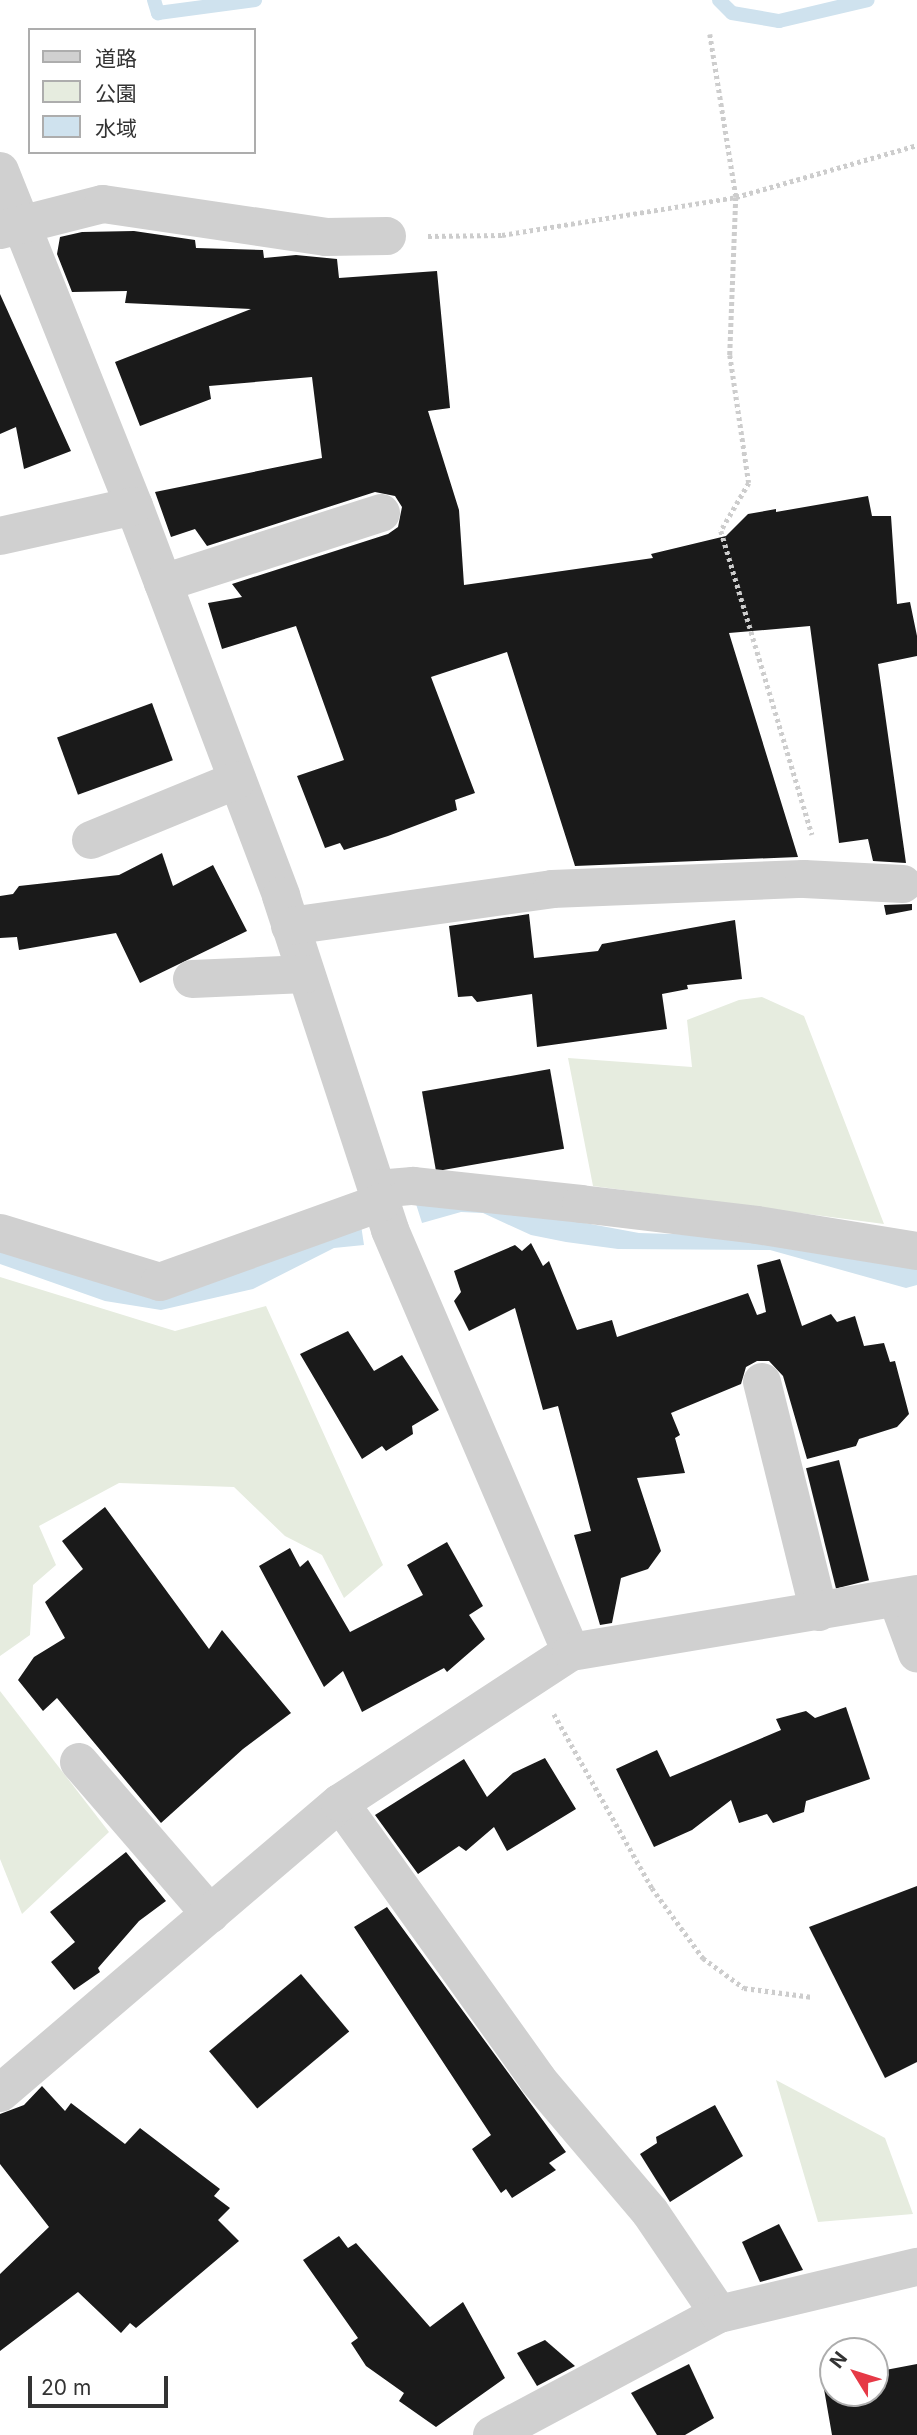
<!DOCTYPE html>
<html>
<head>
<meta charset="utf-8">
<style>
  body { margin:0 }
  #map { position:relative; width:917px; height:2435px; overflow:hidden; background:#fff; font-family:Inter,"Noto Sans JP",sans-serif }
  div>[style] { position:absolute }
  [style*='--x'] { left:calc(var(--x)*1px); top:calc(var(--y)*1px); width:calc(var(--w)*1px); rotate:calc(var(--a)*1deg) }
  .green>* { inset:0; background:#e6ecdf }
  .water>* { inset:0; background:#cfe2ee }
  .stream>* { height:14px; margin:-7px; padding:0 7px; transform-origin:7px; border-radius:7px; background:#cfe2ee }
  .building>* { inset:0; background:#1a1a1a; transform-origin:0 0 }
  .path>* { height:4.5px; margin-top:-2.25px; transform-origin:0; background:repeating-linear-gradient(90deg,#cdcdcd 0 3.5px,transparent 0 7px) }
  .minor>* { height:38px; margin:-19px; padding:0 19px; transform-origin:19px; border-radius:19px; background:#d0d0d0 }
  span { translate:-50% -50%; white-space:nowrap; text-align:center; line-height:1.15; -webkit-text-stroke:7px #fff; paint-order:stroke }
  .legend { position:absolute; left:28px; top:28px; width:228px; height:126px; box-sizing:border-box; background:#fff; border:2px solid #adadad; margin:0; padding:9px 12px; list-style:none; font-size:21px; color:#333 }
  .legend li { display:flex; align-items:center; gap:14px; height:35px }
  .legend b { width:35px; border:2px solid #adadad }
  .north { position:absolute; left:819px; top:2337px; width:70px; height:70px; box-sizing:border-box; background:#fff; border:2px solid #adadad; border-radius:50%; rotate:308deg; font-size:19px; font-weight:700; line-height:28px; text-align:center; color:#333 }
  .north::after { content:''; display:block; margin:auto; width:24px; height:32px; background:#e63946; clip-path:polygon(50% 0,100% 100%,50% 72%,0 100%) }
  .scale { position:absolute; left:28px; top:2376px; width:140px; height:32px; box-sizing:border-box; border:4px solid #333; border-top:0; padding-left:9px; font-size:21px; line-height:24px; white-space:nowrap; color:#333; -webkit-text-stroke:5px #fff; paint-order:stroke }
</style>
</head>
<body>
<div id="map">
  <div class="green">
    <div style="clip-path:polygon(762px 997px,804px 1016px,884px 1224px,593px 1186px,568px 1058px,692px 1067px,687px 1020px,739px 1000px)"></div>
    <div style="clip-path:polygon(0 1277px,175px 1331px,266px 1306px,383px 1565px,344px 1598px,322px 1555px,285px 1536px,234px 1487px,119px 1483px,39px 1526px,56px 1565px,33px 1585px,30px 1635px,0 1656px)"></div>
    <div style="clip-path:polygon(0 1691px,109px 1832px,22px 1914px,0 1859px)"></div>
    <div style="clip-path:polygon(776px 2080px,885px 2138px,913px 2214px,818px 2222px)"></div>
  </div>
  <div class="water">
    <div style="clip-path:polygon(416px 1204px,542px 1215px,639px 1233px,769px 1237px,917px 1266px,917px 1285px,906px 1288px,770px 1250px,618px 1249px,566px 1242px,531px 1235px,483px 1213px,461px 1212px,422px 1223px)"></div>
    <div style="clip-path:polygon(361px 1225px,364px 1245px,334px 1248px,253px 1289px,161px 1310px,105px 1301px,0 1264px,0 1245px,139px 1291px)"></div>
  </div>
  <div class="stream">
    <div style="--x:154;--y:0;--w:14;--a:73"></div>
    <div style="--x:158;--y:13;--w:98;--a:-7.6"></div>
    <div style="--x:719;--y:0;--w:18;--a:45"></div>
    <div style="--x:732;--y:13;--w:48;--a:9.7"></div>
    <div style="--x:779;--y:21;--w:91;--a:-13.3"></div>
  </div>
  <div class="building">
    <div style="clip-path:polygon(134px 231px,195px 240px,196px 248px,263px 250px,264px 258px,296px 255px,337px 259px,339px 278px,437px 271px,450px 408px,428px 411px,459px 510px,464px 585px,653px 558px,651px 554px,726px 536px,748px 514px,776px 509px,776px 512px,868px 496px,872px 516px,891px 516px,897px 604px,910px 602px,917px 636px,917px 656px,878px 664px,906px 863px,873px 861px,868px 839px,839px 843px,810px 626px,729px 633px,798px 857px,575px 866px,507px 652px,431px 677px,475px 793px,455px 800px,457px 810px,388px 836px,344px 850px,340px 843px,325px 848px,297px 776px,344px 760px,296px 626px,222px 649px,208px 603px,242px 597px,232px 584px,388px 534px,398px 527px,402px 507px,395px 496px,375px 492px,207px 546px,195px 529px,171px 537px,155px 492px,322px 458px,312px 377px,209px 386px,211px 399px,140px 426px,115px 362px,251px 309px,125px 303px,127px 291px,72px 292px,57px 254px,60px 237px,82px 232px)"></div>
    <div style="clip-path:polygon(0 294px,71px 451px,24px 469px,16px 427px,0 434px)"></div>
    <div style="left:152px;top:703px;width:61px;height:101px;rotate:70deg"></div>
    <div style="clip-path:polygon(162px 853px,173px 886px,213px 865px,247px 931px,140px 983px,116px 933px,19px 950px,17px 937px,0 938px,0 896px,13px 894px,19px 886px,119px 875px)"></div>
    <div style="clip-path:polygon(912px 904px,912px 910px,886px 915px,884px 905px)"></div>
    <div style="clip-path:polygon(529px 914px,534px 958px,598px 951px,602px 944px,735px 920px,742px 979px,687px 985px,688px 989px,662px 994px,667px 1029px,537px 1047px,532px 994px,477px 1002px,472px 996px,458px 997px,449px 926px)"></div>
    <div style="left:550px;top:1069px;width:81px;height:130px;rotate:80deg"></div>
    <div style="clip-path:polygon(531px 1243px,543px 1266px,549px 1261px,577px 1330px,612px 1320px,617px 1337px,748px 1293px,757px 1315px,766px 1312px,757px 1265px,780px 1259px,802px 1326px,831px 1314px,837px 1322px,855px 1316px,864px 1346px,884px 1343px,890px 1362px,895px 1361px,909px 1414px,897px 1427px,859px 1439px,856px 1446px,807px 1459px,783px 1376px,769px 1361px,757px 1361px,746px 1367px,741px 1384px,671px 1413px,680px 1435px,675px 1438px,685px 1473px,637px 1478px,661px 1551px,648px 1569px,621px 1578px,612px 1623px,600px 1625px,574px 1535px,591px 1531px,558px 1406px,543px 1410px,515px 1308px,469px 1331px,454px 1301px,461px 1292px,454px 1271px,515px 1245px,522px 1251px)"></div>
    <div style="clip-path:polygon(348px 1331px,374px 1371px,402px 1355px,439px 1410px,412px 1426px,413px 1434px,386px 1451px,382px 1446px,362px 1459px,300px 1354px)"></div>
    <div style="left:839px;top:1460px;width:124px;height:34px;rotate:76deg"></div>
    <div style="clip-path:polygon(105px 1507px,209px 1649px,222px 1630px,291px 1713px,243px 1749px,161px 1823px,57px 1698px,43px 1711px,18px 1680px,34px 1657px,65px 1638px,45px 1602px,83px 1569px,62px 1541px)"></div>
    <div style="clip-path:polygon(447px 1542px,483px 1606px,469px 1615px,485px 1639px,447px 1672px,444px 1668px,362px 1712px,343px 1671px,324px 1687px,259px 1566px,290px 1548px,300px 1567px,308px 1560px,350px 1632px,423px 1595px,407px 1565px)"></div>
    <div style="clip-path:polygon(846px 1707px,870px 1779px,806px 1801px,804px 1812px,773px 1823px,767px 1814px,739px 1823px,731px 1800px,692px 1830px,654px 1847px,616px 1769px,657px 1750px,670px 1777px,781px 1730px,776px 1719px,806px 1711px,815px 1718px)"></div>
    <div style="clip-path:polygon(545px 1758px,576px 1809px,507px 1851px,494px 1827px,466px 1851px,459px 1846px,418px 1874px,375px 1815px,464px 1759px,487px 1797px,513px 1773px)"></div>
    <div style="clip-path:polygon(126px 1852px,166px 1901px,139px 1921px,98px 1968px,100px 1972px,74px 1990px,51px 1962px,75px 1942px,50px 1912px)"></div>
    <div style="clip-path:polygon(917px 1886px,917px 2062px,885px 2078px,809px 1927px)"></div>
    <div style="clip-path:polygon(387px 1907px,566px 2152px,549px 2163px,556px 2170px,512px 2198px,506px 2189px,501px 2193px,472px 2149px,491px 2135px,354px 1927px)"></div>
    <div style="left:301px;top:1974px;width:75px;height:120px;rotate:50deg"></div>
    <div style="clip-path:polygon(42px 2086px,65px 2111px,71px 2103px,125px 2144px,140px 2128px,220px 2189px,214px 2196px,230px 2208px,218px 2220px,239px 2241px,136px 2328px,130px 2323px,121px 2333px,78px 2292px,0 2351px,0 2274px,49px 2227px,0 2164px,0 2114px,24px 2105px)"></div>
    <div style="clip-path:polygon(715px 2105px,743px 2156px,670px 2202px,640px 2154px,657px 2143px,656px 2137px)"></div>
    <div style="clip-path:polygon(779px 2224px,803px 2270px,760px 2282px,742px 2242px)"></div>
    <div style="clip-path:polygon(339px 2236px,348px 2248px,356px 2243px,430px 2327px,463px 2302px,505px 2378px,436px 2427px,399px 2401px,404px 2393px,366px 2366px,351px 2343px,358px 2338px,303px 2260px)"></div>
    <div style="clip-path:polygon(545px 2340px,575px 2366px,537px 2386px,517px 2353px)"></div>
    <div style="clip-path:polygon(689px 2364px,714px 2418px,685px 2435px,657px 2435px,631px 2393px)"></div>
    <div style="clip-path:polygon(917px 2364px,917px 2435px,832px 2435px,824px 2389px,875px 2395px,875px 2372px)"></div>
  </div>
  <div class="path">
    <div style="--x:710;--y:34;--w:165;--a:80.9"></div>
    <div style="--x:736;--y:197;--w:158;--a:92.2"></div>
    <div style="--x:730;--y:355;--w:129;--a:81.6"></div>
    <div style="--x:749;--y:483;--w:56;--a:120.3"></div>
    <div style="--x:721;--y:531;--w:317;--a:73.3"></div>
    <div style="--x:428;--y:236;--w:74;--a:-0.8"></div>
    <div style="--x:502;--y:235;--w:237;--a:-9.2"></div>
    <div style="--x:736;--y:197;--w:188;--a:-16"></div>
    <div style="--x:554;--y:1714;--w:200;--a:60.6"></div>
    <div style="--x:652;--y:1888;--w:87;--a:53.9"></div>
    <div style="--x:703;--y:1958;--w:51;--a:36.2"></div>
    <div style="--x:744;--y:1988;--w:69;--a:7.5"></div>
  </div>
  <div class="minor">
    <div style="--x:0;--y:171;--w:361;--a:68.2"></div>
    <div style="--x:134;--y:506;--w:417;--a:69.3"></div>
    <div style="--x:281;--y:896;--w:351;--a:71.9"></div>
    <div style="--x:390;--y:1230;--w:459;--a:66.8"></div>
    <div style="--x:0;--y:230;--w:106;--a:-14.2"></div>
    <div style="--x:103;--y:204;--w:225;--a:8.4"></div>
    <div style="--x:326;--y:237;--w:61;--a:-0.9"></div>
    <div style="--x:0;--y:536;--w:137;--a:-12.6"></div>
    <div style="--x:163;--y:583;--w:229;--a:-17.8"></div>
    <div style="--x:91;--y:840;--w:158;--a:-22.3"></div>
    <div style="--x:290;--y:926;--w:265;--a:-8"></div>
    <div style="--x:552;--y:889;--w:252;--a:-2.3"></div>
    <div style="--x:804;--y:879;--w:99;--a:2.9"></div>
    <div style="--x:192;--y:979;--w:114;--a:-2.5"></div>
    <div style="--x:377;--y:1189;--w:36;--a:-5"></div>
    <div style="--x:413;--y:1186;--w:169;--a:6.1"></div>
    <div style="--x:581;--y:1204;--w:177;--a:6.8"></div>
    <div style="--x:757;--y:1225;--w:162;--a:9.2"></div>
    <div style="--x:0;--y:1233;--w:167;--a:17"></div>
    <div style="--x:160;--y:1282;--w:236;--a:-19.8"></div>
    <div style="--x:762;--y:1382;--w:237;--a:76.1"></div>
    <div style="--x:897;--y:1599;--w:58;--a:69.7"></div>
    <div style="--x:79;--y:1762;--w:201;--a:49.2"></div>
    <div style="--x:340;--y:1803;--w:340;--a:54.4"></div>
    <div style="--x:538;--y:2080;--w:173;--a:49.7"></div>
    <div style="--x:650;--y:2212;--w:123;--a:55.9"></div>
    <div style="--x:0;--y:2093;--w:447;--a:-40.5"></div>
    <div style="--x:340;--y:1803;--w:276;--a:-33.2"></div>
    <div style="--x:571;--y:1652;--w:351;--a:-9.5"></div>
    <div style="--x:492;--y:2435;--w:257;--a:-28.1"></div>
    <div style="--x:719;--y:2314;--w:204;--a:-13.4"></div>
  </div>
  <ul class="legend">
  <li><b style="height:9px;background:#d0d0d0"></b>道路</li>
  <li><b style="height:19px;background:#e6ecdf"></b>公園</li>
  <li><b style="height:19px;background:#cfe2ee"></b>水域</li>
  </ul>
  <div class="north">N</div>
  <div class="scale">20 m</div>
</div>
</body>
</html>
